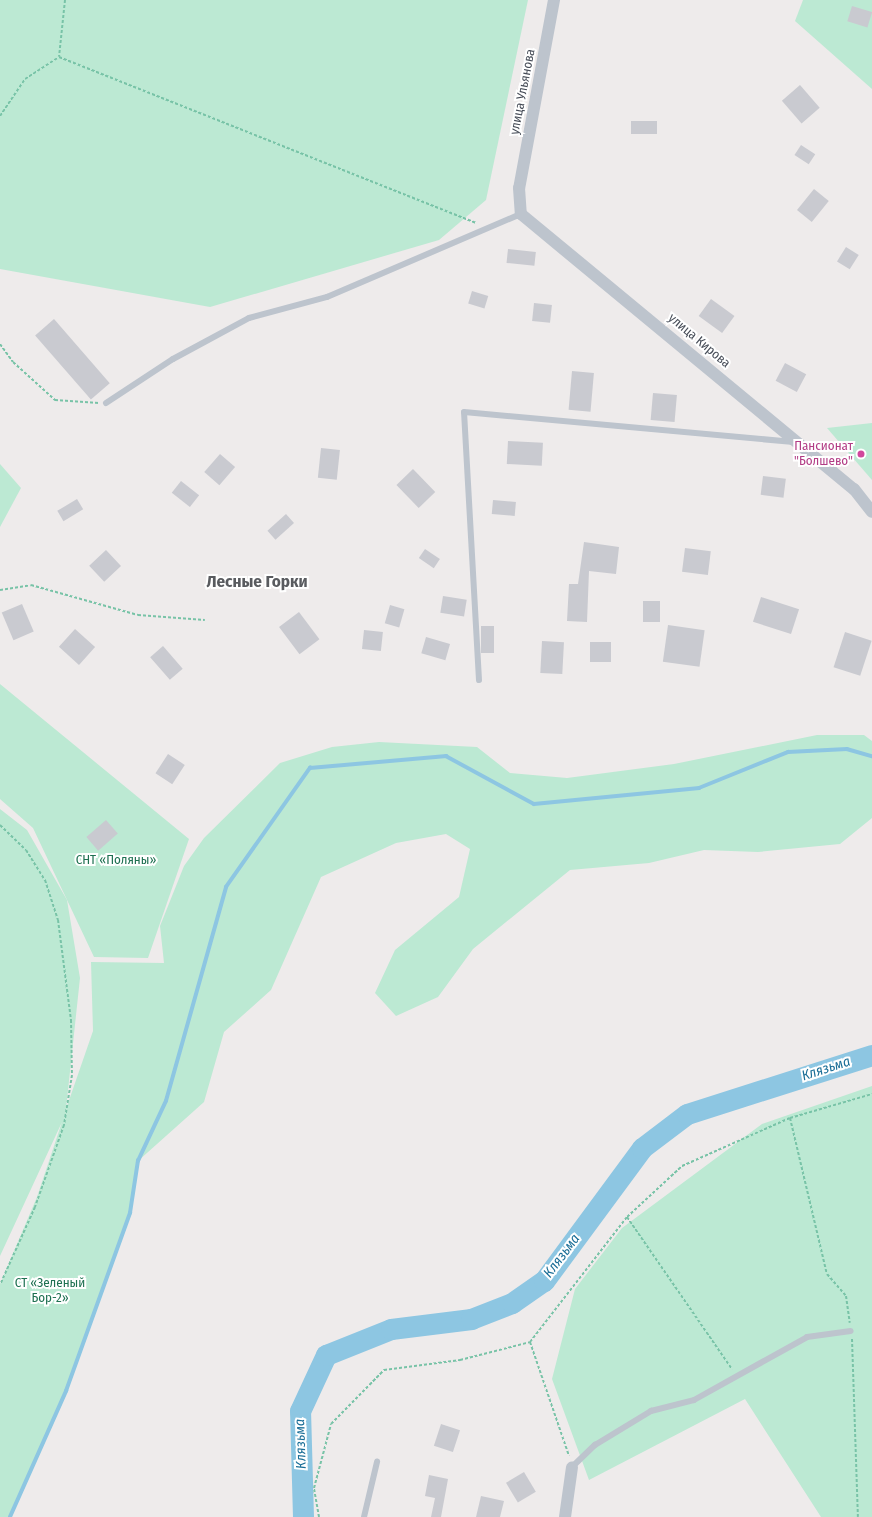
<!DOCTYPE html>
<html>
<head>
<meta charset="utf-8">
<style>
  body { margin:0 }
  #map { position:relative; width:872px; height:1517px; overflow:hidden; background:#eeebeb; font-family:"Fira Sans Condensed",sans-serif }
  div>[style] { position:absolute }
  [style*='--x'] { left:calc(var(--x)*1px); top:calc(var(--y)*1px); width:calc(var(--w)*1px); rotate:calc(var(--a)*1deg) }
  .green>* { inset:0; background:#bce9d3 }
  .stream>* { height:3.5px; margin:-1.75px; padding:0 1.75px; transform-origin:1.75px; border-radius:1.75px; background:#8dc6e2 }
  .river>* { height:21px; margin:-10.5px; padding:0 10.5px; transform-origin:10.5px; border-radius:10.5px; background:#8dc6e2 }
  .building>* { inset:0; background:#c9cad0; transform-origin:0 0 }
  .path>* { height:2px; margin-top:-1px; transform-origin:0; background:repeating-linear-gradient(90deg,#78c3a7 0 3px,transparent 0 5px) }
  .lane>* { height:6px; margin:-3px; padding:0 3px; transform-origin:3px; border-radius:3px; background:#bdc4cd }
  .street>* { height:12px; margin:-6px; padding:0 6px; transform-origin:6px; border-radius:6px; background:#bdc4cd }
  .dots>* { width:11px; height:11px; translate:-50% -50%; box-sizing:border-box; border:2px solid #fff; border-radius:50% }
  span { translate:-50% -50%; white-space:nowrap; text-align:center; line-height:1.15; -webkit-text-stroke:4px #fff; paint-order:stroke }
  .street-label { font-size:13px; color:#464c57 }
  .hotel-label { font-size:13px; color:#b23c85 }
  .right { translate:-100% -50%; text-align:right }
  .park-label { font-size:13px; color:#1e7051 }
  .water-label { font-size:14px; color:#196d96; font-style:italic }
  .district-label { font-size:17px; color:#595b5f; font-weight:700 }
</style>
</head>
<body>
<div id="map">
  <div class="green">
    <div style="clip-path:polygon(0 0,528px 0,486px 200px,439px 240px,210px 307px,0 269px)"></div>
    <div style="clip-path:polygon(803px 0,872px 0,872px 89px,795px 21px)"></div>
    <div style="clip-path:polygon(872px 423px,872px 480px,827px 428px)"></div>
    <div style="clip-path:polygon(0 464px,21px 488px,0 527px)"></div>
    <div style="clip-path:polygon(0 684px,189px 839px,148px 958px,94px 957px,33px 828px,0 799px)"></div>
    <div style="clip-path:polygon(817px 735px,864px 735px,872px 741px,872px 818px,840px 844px,758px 852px,704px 850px,649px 863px,570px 870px,473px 949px,438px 997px,396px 1016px,375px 993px,395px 950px,459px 897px,470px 849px,446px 834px,396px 843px,321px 877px,271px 990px,224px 1032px,204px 1102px,138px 1161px,130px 1213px,66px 1391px,10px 1517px,0 1517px,0 1284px,37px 1197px,62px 1122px,0 1256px,0 809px,27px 830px,67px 900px,80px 978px,66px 1109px,93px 1031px,91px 962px,164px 963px,160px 926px,184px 866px,204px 838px,280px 763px,332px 747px,379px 742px,477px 747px,510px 773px,567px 778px,674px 764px)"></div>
    <div style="clip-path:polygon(872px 1086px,872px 1517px,821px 1517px,745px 1399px,589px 1480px,552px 1379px,575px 1289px,622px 1228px,762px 1124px)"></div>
  </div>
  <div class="stream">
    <div style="--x:10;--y:1517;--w:138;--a:-66"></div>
    <div style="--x:66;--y:1391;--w:189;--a:-70.2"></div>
    <div style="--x:130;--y:1213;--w:53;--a:-81.3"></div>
    <div style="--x:138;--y:1161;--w:66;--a:-65"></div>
    <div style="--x:166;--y:1101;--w:222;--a:-74.3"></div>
    <div style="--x:226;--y:887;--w:146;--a:-54.8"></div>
    <div style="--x:310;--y:768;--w:137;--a:-5"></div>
    <div style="--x:446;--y:756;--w:100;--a:28.6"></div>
    <div style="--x:534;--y:804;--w:166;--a:-5.5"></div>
    <div style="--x:699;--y:788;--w:96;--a:-22"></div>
    <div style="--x:788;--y:752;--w:59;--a:-2.9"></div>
    <div style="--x:847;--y:749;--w:26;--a:16"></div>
  </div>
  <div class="river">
    <div style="--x:303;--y:1517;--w:106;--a:-91.6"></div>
    <div style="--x:300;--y:1411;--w:62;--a:-65.1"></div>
    <div style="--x:326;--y:1355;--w:70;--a:-21.8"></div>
    <div style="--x:391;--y:1329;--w:81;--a:-7.1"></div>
    <div style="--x:471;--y:1319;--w:44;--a:-21.3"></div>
    <div style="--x:512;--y:1303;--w:39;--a:-35"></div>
    <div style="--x:544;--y:1281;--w:165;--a:-53.6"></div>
    <div style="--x:642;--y:1148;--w:56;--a:-37.1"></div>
    <div style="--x:687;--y:1114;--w:194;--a:-17.7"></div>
  </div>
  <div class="building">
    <div style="left:852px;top:6px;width:21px;height:16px;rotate:17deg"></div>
    <div style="left:800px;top:85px;width:30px;height:24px;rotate:49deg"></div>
    <div style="left:631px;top:121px;width:26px;height:13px"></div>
    <div style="left:801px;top:145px;width:17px;height:12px;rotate:33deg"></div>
    <div style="left:814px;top:189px;width:19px;height:27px;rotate:39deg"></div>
    <div style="left:846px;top:247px;width:15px;height:17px;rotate:32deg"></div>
    <div style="left:508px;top:249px;width:28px;height:14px;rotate:6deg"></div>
    <div style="left:472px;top:291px;width:17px;height:13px;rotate:17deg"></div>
    <div style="left:711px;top:299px;width:29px;height:21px;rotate:36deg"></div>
    <div style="left:534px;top:303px;width:18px;height:18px;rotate:6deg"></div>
    <div style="left:54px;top:319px;width:85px;height:25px;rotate:49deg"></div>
    <div style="left:785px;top:363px;width:24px;height:20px;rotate:28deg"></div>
    <div style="left:572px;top:371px;width:22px;height:39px;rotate:5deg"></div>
    <div style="left:653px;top:393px;width:24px;height:27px;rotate:5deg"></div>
    <div style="left:508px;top:441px;width:35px;height:23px;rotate:3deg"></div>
    <div style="left:321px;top:448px;width:19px;height:30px;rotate:6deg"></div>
    <div style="left:220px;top:454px;width:20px;height:24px;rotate:41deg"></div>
    <div style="left:413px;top:469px;width:32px;height:23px;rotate:46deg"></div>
    <div style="left:763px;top:476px;width:23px;height:19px;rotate:7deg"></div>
    <div style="left:181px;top:481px;width:23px;height:15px;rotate:38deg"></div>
    <div style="left:77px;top:499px;width:12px;height:23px;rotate:59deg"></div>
    <div style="left:493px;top:500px;width:23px;height:14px;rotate:5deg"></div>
    <div style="left:286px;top:514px;width:12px;height:25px;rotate:48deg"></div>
    <div style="clip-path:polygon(584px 542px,619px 547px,616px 574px,589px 571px,587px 622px,567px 621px,569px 584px,578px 584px)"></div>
    <div style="left:685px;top:548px;width:26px;height:24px;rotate:7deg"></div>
    <div style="left:425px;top:549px;width:18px;height:11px;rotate:34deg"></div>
    <div style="left:106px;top:550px;width:22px;height:23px;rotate:47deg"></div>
    <div style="left:443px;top:596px;width:24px;height:17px;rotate:9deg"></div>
    <div style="left:761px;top:597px;width:40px;height:26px;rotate:18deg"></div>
    <div style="left:643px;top:601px;width:17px;height:21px"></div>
    <div style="left:22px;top:604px;width:30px;height:22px;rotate:67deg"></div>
    <div style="left:390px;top:605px;width:15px;height:19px;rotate:16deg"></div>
    <div style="left:299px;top:612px;width:34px;height:25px;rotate:53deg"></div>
    <div style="left:668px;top:625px;width:37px;height:37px;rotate:8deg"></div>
    <div style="left:481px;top:626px;width:13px;height:27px"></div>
    <div style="left:75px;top:629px;width:27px;height:24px;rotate:42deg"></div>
    <div style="left:364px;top:630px;width:19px;height:19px;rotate:6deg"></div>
    <div style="left:845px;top:632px;width:28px;height:37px;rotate:18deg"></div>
    <div style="left:426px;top:637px;width:25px;height:17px;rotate:16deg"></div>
    <div style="left:542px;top:641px;width:22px;height:32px;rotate:3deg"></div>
    <div style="left:590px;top:642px;width:21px;height:20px"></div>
    <div style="left:163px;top:646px;width:30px;height:17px;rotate:49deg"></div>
    <div style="left:168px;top:754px;width:20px;height:23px;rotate:33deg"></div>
    <div style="left:106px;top:820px;width:18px;height:26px;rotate:49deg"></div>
    <div style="left:441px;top:1424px;width:20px;height:23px;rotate:18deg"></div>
    <div style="left:524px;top:1472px;width:23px;height:21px;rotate:59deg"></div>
    <div style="clip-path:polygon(429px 1475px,448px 1479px,441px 1517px,431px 1517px,435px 1498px,425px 1496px)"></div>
    <div style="clip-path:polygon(481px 1496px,504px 1501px,500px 1517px,476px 1517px)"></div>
  </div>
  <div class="path">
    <div style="--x:65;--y:0;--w:57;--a:96"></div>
    <div style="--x:59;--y:57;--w:449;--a:21.7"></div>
    <div style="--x:0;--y:116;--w:45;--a:-56"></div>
    <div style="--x:25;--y:79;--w:40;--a:-32.9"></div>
    <div style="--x:0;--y:344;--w:22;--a:54"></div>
    <div style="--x:13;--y:362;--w:57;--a:42.1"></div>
    <div style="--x:55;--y:400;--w:44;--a:3.9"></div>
    <div style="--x:0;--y:590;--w:31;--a:-9"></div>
    <div style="--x:31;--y:585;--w:111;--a:15.7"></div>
    <div style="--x:138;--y:615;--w:67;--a:4.3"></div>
    <div style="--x:0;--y:825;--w:36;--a:44"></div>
    <div style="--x:26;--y:850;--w:36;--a:58"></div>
    <div style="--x:45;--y:880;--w:42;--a:72"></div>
    <div style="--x:58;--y:920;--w:101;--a:82.6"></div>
    <div style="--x:71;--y:1020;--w:55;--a:89"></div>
    <div style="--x:72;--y:1075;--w:51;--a:99.1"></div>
    <div style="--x:64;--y:1125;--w:87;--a:109.5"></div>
    <div style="--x:35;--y:1207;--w:85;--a:114.2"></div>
    <div style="--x:790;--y:1118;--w:160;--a:76.7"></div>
    <div style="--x:827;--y:1274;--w:29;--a:49"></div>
    <div style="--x:846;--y:1296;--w:27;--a:82"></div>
    <div style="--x:627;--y:1217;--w:185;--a:55.4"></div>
    <div style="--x:852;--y:1339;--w:178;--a:88.1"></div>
    <div style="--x:530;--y:1342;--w:120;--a:71.1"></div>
    <div style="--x:319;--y:1517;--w:29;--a:-100"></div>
    <div style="--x:314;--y:1488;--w:66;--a:-75.1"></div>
    <div style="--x:331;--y:1424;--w:76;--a:-45.5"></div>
    <div style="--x:384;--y:1370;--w:77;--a:-7.5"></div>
    <div style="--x:460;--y:1360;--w:72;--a:-14.4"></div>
    <div style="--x:530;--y:1342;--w:158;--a:-52.2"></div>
    <div style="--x:627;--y:1217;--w:75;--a:-42.8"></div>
    <div style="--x:682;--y:1166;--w:118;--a:-24"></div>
    <div style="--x:790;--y:1118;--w:85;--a:-16.3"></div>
  </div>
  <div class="lane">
    <div style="--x:106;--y:403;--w:80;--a:-33.3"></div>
    <div style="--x:173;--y:359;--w:86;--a:-28.3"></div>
    <div style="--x:249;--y:318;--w:81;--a:-15.1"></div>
    <div style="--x:327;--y:297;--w:211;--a:-23.2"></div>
    <div style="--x:479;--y:680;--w:268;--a:-93.2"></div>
    <div style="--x:464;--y:412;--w:331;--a:5.2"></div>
    <div style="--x:572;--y:1467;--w:32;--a:-44"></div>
    <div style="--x:595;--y:1445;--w:66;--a:-31.3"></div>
    <div style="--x:651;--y:1411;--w:44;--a:-14.3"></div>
    <div style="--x:694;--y:1400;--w:129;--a:-29.1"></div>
    <div style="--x:807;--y:1337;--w:44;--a:-7.8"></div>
    <div style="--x:364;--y:1517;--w:57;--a:-76.7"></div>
  </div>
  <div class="street">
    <div style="--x:554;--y:0;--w:191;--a:100.5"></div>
    <div style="--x:519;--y:188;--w:26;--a:86"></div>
    <div style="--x:521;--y:214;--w:432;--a:39.6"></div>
    <div style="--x:854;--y:489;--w:29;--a:52"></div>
    <div style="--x:565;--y:1517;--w:50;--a:-82"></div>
  </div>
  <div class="dots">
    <div style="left:861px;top:454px;background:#d1479c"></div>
  </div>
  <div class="street-label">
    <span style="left:523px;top:92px;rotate:-79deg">улица Ульянова</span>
    <span style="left:699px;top:341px;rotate:40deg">улица Кирова</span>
  </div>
  <div class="hotel-label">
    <span class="right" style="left:853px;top:454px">Пансионат<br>"Болшево"</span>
  </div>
  <div class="park-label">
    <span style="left:116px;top:860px">СНТ «Поляны»</span>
    <span style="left:50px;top:1291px">СТ «Зеленый<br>Бор-2»</span>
  </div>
  <div class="water-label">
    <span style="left:826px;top:1069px;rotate:-18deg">Клязьма</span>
    <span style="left:562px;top:1256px;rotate:-53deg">Клязьма</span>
    <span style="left:301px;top:1444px;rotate:-92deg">Клязьма</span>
  </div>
  <div class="district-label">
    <span style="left:257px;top:582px">Лесные Горки</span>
  </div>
</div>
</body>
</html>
